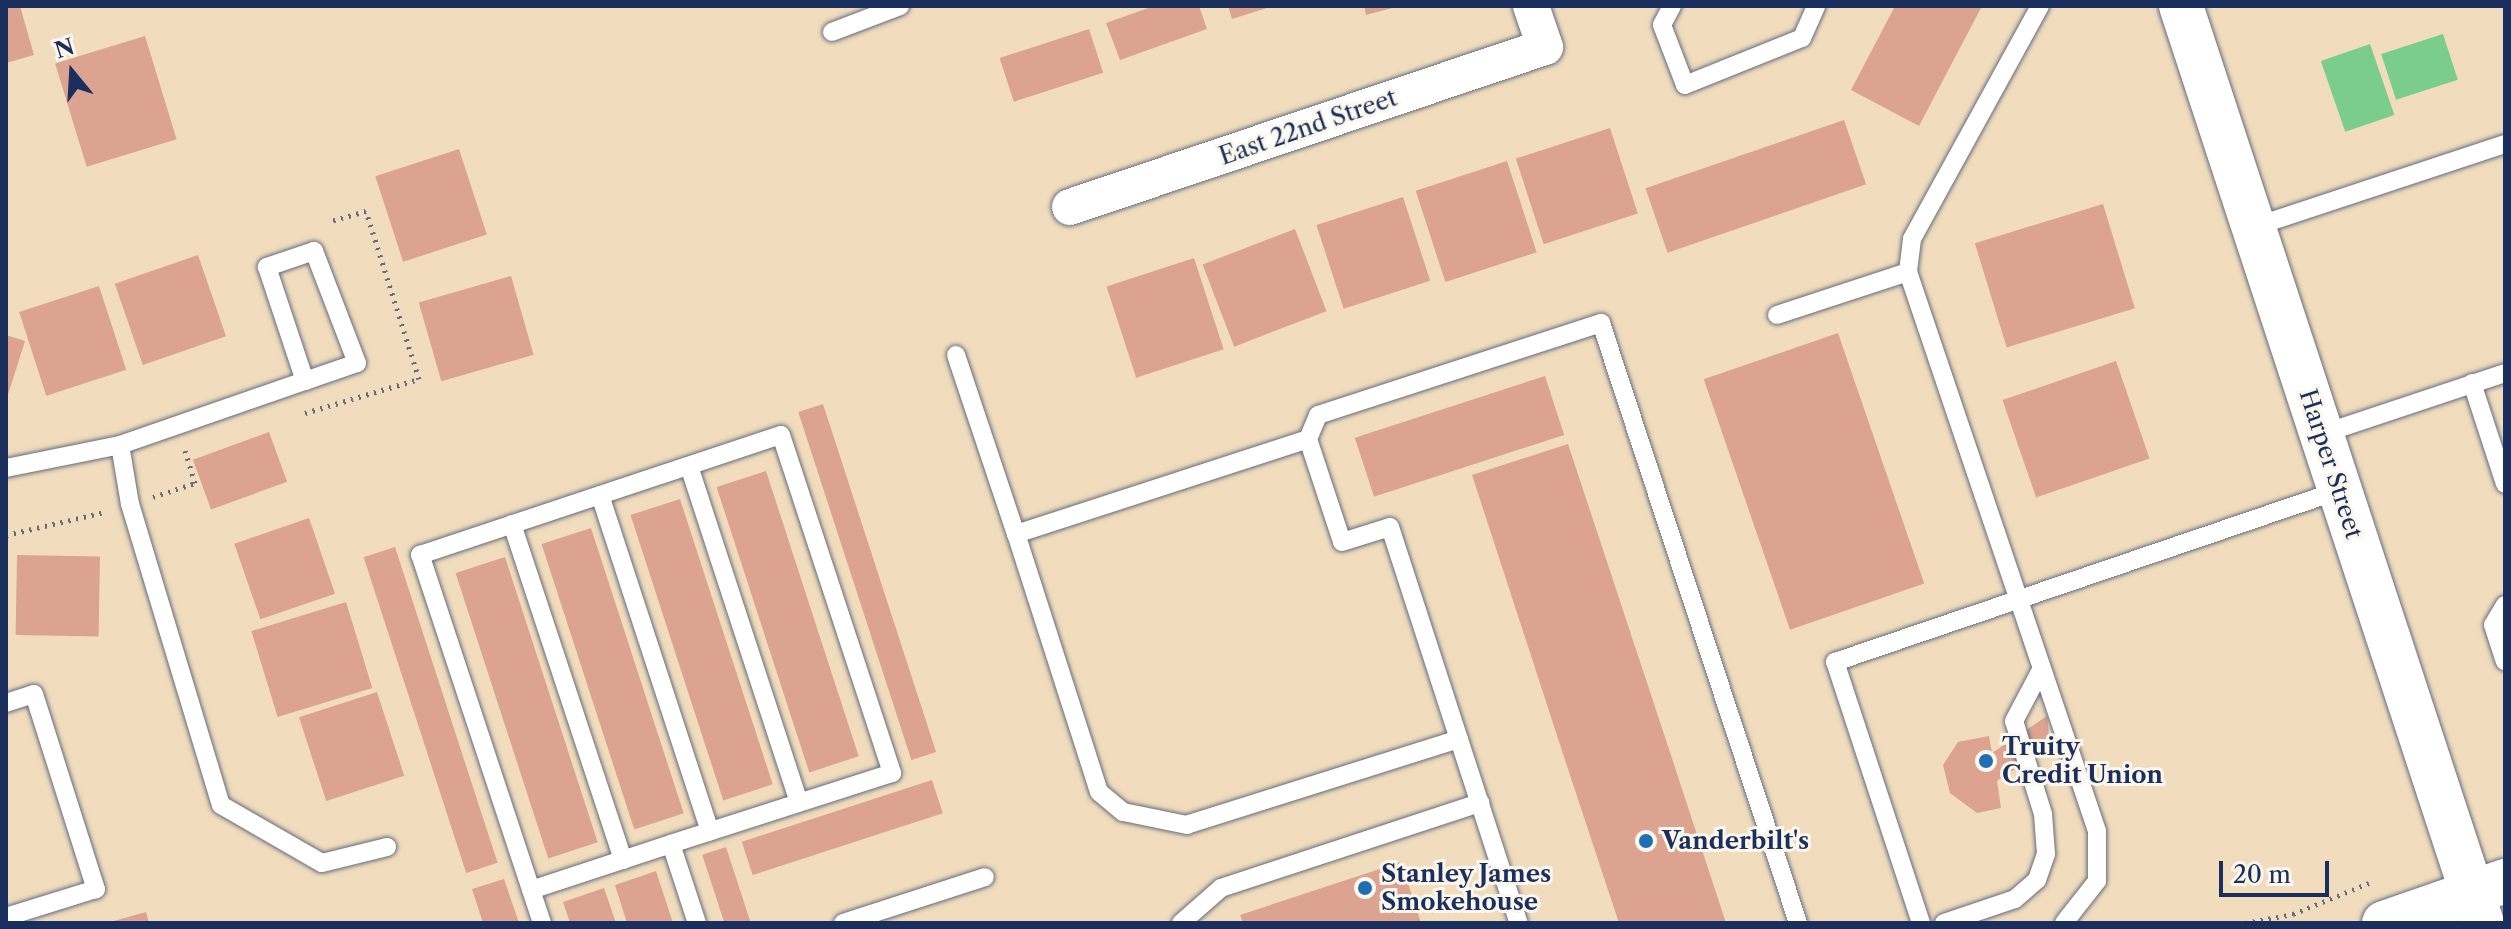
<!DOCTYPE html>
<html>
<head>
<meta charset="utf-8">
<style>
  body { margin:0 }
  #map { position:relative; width:2511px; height:929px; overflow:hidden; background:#f1ddbd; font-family:"Libre Caslon Text",serif }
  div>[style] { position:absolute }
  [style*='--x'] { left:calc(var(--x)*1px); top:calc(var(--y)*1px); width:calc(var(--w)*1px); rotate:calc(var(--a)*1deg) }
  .green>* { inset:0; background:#7bcd8e; transform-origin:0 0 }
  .building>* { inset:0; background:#dca391; transform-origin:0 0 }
  .path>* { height:5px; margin-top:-2.5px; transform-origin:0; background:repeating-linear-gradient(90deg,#666c7f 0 2px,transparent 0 8px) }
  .roads { filter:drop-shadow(0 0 2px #666c7f) drop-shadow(0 0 2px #666c7f) }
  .service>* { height:18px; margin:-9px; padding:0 9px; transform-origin:9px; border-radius:9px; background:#fff }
  .minor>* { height:36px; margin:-18px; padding:0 18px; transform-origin:18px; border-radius:18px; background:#fff }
  .tertiary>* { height:44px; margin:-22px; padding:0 22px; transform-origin:22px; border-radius:22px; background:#fff }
  .primary>* { height:44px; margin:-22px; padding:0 22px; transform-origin:22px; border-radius:22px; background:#fff }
  .dots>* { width:22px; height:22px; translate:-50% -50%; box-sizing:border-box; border:4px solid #fbf7ec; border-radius:50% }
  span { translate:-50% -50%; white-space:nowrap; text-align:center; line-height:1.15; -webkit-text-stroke:6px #fbf7ec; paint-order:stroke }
  .street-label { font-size:24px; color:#1b2f5e }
  .poi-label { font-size:24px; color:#1b2f5e; font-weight:700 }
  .left { translate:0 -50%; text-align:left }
  .frame { position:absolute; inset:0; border:8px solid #1b2f5e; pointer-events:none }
  .north { position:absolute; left:32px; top:32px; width:80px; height:80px; -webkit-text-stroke:6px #fbf7ec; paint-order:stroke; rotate:342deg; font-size:22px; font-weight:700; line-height:32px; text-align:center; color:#1b2f5e }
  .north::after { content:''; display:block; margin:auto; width:28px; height:36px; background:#1b2f5e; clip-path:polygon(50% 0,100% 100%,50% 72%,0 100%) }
  .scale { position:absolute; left:2219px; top:861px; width:110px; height:36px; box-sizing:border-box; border:4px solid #1b2f5e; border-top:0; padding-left:10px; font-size:24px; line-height:28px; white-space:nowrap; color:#1b2f5e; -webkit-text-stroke:6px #fbf7ec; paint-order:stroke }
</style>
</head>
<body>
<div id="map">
  <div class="green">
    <div style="left:2443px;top:34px;width:48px;height:65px;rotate:72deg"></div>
    <div style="left:2370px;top:44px;width:75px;height:52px;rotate:71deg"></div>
  </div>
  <div class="building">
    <div style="clip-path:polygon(6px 6px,20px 6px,34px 55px,6px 63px)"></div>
    <div style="clip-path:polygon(1154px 6px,1199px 6px,1207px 29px,1120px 60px,1106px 23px)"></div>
    <div style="clip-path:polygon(1228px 6px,1270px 6px,1270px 7px,1232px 19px)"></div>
    <div style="clip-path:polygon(1364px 6px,1396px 6px,1396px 7px,1366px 15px)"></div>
    <div style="clip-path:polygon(1895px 6px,1982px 6px,1919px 126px,1851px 90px)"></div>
    <div style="left:1089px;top:29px;width:46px;height:94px;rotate:72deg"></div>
    <div style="left:145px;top:36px;width:108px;height:94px;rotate:73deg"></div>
    <div style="left:1844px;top:120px;width:68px;height:210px;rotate:71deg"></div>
    <div style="left:1610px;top:128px;width:90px;height:99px;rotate:72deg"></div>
    <div style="left:459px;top:149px;width:90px;height:88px;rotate:72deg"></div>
    <div style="left:1507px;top:161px;width:96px;height:96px;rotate:72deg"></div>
    <div style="left:1403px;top:197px;width:88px;height:91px;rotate:72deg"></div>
    <div style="left:2103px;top:204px;width:109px;height:134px;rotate:73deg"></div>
    <div style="left:1295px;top:229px;width:88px;height:99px;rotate:69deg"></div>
    <div style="left:198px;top:255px;width:86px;height:88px;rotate:71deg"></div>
    <div style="left:1194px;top:258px;width:96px;height:92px;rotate:72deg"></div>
    <div style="left:511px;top:276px;width:82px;height:96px;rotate:74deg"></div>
    <div style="left:99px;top:286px;width:88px;height:84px;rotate:72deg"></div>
    <div style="left:1838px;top:333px;width:265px;height:142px;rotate:71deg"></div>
    <div style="clip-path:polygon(6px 335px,25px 341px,7px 398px,6px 398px)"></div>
    <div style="left:2116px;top:361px;width:103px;height:120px;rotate:71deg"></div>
    <div style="left:1545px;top:376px;width:62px;height:200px;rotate:72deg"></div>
    <div style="left:823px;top:404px;width:366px;height:26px;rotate:72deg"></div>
    <div style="left:269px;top:432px;width:53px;height:81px;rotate:70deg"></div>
    <div style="clip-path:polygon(1568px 444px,1662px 728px,1726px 923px,1619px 923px,1565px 760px,1472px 475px)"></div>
    <div style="left:766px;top:471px;width:300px;height:52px;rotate:72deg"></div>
    <div style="left:680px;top:499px;width:300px;height:52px;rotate:72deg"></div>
    <div style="left:309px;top:518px;width:80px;height:79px;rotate:71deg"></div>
    <div style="left:591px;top:528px;width:300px;height:52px;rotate:72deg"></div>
    <div style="left:395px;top:547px;width:332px;height:33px;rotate:72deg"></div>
    <div style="left:17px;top:555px;width:83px;height:80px;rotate:1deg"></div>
    <div style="left:505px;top:557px;width:300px;height:52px;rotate:72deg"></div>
    <div style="left:346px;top:602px;width:90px;height:99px;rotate:73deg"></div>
    <div style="left:377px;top:692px;width:88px;height:82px;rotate:72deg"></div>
    <div style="clip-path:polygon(2047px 716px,2050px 746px,1997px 781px,2001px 808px,1977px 813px,1950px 793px,1943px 765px,1958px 742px,1989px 736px,1992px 753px)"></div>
    <div style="left:932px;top:780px;width:35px;height:200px;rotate:72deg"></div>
    <div style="left:726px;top:847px;width:80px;height:25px;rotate:72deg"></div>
    <div style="clip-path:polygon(1401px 862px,1421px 923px,1243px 923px,1240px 915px)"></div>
    <div style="clip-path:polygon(656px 871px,673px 923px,627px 923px,615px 885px)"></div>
    <div style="clip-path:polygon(504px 879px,519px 923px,483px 923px,472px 889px)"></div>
    <div style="clip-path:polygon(604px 888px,616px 923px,570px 923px,563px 902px)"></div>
    <div style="clip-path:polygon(146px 912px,149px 923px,110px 923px,110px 922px)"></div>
  </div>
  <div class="path">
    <div style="--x:305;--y:413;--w:119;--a:-16.6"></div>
    <div style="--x:419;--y:379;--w:176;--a:-107.5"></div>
    <div style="--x:366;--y:211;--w:35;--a:164"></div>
    <div style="--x:153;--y:497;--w:44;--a:-18.4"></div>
    <div style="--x:195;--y:483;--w:34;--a:-107"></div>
    <div style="--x:6;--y:535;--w:102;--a:-13.1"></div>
    <div style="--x:2245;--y:923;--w:49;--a:-10.6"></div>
    <div style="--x:2293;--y:914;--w:82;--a:-22.2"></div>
  </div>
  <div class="roads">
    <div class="service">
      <div style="--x:1672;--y:6;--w:21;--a:118"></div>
      <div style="--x:1662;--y:25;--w:64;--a:69"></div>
      <div style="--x:1685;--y:85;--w:126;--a:-21.9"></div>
      <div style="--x:1802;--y:38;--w:35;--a:-66"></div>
      <div style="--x:2040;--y:6;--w:266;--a:118.8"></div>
      <div style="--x:1912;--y:239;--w:33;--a:97"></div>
      <div style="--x:1908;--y:272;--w:590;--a:71.32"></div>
      <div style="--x:2097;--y:831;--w:50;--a:90"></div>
      <div style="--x:2097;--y:881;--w:53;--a:128.2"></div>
      <div style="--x:832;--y:32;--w:73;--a:-20.9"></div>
      <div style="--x:2254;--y:227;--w:264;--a:-18.3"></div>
      <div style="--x:1777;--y:315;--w:138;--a:-18.2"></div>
      <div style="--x:956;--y:355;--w:189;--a:71.5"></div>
      <div style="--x:2472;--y:383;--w:106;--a:71.9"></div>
      <div style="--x:2322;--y:434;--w:193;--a:-18.4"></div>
      <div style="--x:1308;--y:439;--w:26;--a:-67"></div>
      <div style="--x:1318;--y:415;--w:298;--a:-18"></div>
      <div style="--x:1601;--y:323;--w:632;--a:71.82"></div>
      <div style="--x:120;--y:445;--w:196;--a:-19.1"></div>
      <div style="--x:305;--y:381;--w:55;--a:-19.1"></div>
      <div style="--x:357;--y:363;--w:120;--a:-111"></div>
      <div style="--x:314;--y:251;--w:50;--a:161.2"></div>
      <div style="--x:267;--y:267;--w:120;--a:71.6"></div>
      <div style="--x:689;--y:466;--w:354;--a:71.9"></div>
      <div style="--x:6;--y:468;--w:116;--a:-11.4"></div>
      <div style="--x:120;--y:445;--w:60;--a:80.4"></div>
      <div style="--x:130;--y:504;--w:314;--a:73.2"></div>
      <div style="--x:221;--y:805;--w:116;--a:29.9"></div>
      <div style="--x:322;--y:863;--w:67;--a:-13.8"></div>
      <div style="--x:600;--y:495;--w:354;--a:71.9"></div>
      <div style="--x:512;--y:524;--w:354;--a:71.7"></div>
      <div style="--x:2505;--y:605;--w:23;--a:121"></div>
      <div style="--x:2493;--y:625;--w:38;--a:72"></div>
      <div style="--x:6;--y:703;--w:29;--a:-18"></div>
      <div style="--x:34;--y:694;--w:205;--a:72.4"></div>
      <div style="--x:96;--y:889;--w:94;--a:162.7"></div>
      <div style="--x:1459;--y:739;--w:285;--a:162.5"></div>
      <div style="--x:1187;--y:825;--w:65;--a:-168.5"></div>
      <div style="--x:1123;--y:812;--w:31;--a:-140"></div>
      <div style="--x:1099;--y:792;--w:271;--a:-107.8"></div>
      <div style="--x:1016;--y:534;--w:307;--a:-18"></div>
      <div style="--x:1308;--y:439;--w:108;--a:71.7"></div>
      <div style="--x:1342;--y:542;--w:50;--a:-17.4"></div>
      <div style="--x:1390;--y:527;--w:416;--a:72"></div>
      <div style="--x:531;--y:890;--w:147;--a:-18.2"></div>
      <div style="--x:542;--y:923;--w:388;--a:-108.3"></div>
      <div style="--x:420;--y:555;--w:380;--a:-18.4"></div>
      <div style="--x:781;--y:435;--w:356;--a:71.8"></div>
      <div style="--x:892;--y:773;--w:232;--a:162.2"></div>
      <div style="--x:671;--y:844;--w:83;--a:71.8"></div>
      <div style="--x:843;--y:923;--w:149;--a:-17.9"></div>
      <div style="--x:1181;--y:923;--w:53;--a:-41.2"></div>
      <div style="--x:1221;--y:888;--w:273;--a:-18.2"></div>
      <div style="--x:1921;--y:923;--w:275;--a:-108.2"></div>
      <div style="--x:1835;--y:662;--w:533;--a:-18.81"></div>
      <div style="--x:1944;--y:923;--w:75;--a:-18.7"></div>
      <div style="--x:2015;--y:899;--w:29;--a:-41"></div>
      <div style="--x:2037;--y:880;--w:28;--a:-71"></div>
      <div style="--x:2046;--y:854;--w:40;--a:-94.3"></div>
      <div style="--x:2043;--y:814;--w:97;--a:-107.3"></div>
      <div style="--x:2014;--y:721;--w:58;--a:-62.1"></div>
    </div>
    <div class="minor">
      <div style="--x:1070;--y:207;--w:501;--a:-18.62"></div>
      <div style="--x:1545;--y:47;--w:43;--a:-108.9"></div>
    </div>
    <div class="tertiary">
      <div style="--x:2181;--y:6;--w:965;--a:71.83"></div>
    </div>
    <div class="primary">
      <div style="--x:2384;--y:923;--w:128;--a:-19.1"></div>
    </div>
  </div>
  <div class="dots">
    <div style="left:1986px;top:761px;background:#1f6fb2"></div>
    <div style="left:1646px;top:841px;background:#1f6fb2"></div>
    <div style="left:1365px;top:888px;background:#1f6fb2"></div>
  </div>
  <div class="street-label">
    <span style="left:1308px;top:127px;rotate:-19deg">East 22nd Street</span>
    <span style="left:2331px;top:464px;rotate:72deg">Harper Street</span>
  </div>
  <div class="poi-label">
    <span class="left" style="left:2002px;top:761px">Truity<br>Credit Union</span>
    <span class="left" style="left:1662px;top:841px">Vanderbilt's</span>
    <span class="left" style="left:1381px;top:888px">Stanley James<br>Smokehouse</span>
  </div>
  <div class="frame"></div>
  <div class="north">N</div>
  <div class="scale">20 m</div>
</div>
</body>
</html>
